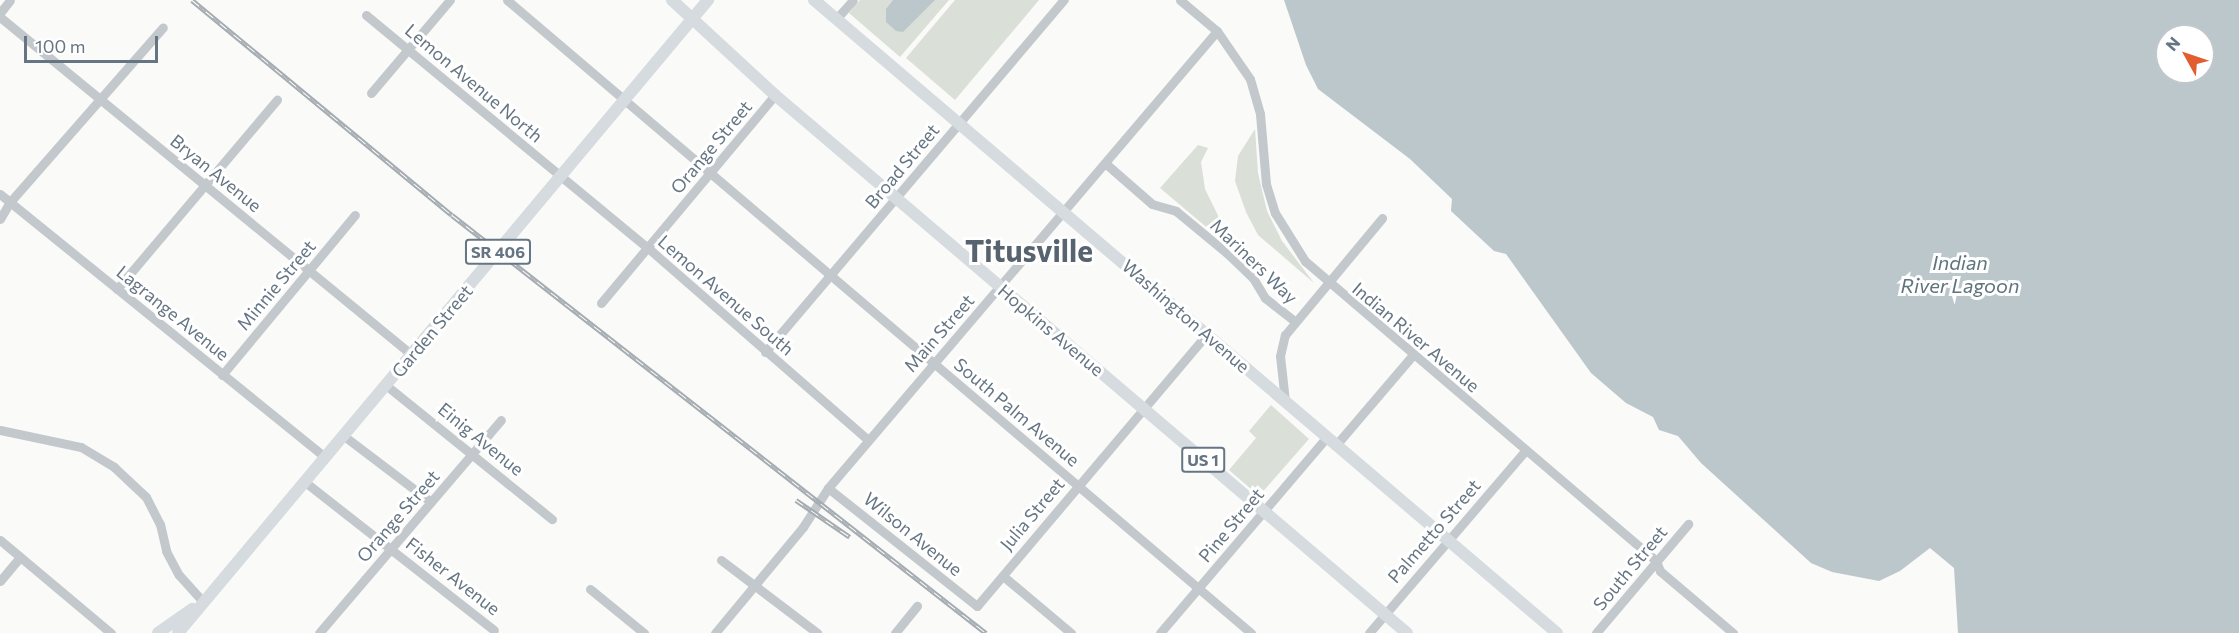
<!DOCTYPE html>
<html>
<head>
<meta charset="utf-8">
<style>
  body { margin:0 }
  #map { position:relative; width:2239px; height:633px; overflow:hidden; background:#fafaf8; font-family:Commissioner,sans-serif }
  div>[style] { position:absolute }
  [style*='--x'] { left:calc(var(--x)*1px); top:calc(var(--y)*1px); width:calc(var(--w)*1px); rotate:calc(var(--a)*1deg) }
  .green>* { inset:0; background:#dadfd7 }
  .water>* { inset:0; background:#bcc7cc }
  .minor>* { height:9px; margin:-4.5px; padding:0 4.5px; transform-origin:4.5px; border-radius:4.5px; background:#c3c8cc }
  .major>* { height:12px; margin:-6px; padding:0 6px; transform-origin:6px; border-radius:6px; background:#d6dbdf }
  .rail>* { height:5px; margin-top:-2.5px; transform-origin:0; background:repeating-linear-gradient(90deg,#fff 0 9px,#a4abb1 0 18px); box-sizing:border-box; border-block:2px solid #a4abb1 }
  span { translate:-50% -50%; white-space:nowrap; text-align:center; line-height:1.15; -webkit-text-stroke:6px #fff; paint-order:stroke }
  .shield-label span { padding:2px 4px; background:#fff; border:2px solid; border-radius:4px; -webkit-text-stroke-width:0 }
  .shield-label { font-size:16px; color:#657583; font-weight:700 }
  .street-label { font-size:18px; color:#657583 }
  .water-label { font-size:20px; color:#60747c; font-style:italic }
  .town-label { font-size:30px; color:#57636e; font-weight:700 }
  .north { position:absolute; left:2155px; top:24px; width:60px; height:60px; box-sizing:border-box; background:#fff; border:2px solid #c1c8cd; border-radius:50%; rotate:310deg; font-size:16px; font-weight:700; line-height:24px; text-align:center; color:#657583 }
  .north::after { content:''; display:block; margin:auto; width:21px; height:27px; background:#e25d30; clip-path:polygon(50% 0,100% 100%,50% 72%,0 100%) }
  .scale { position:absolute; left:24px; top:36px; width:134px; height:27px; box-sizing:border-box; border:3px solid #657583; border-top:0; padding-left:8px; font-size:18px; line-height:21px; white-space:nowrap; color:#657583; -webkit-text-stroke:4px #fff; paint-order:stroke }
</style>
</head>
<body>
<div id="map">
  <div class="green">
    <div style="clip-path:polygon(860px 0,949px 0,900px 57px,849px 13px)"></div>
    <div style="clip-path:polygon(955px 0,1039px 0,955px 100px,906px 58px)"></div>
    <div style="clip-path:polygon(1255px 129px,1258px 173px,1267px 211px,1282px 241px,1314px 283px,1258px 235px,1246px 212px,1235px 181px,1238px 156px)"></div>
    <div style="clip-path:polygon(1198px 145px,1208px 148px,1201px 162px,1205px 189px,1232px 244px,1230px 247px,1160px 188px)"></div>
    <div style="clip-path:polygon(1271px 405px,1309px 439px,1259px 496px,1229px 470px,1256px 438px,1249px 431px)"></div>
  </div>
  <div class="water">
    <div style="clip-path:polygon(893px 0,935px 0,903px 32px,896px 31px,886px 22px,886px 9px)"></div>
    <div style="clip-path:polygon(evenodd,1284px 0,2239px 0,2239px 633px,1958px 633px,1954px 568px,1930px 548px,1900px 571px,1879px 581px,1832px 572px,1811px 563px,1701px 463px,1678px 436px,1659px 430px,1653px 417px,1626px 403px,1591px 373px,1506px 254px,1494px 251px,1451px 211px,1452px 199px,1410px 159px,1318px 89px,1306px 65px,1284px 0,2167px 36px,2203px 36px,2203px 72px,2167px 72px,2167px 36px)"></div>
  </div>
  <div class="minor">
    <div style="--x:507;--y:0;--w:977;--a:40.39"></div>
    <div style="--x:1180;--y:0;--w:48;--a:40"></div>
    <div style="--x:1217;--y:31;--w:58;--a:55.5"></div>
    <div style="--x:1250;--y:79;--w:36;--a:74"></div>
    <div style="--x:1260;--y:114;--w:70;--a:85.1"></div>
    <div style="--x:1266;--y:184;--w:30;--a:73"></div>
    <div style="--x:1275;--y:213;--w:57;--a:58"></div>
    <div style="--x:1305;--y:261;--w:462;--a:40.5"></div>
    <div style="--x:1656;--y:561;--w:11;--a:68"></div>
    <div style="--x:1660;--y:571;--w:96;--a:40.3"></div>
    <div style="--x:0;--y:13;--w:16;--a:-52"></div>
    <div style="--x:366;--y:15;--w:366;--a:39.6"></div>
    <div style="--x:648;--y:248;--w:292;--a:41.1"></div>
    <div style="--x:0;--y:17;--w:533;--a:39.37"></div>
    <div style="--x:836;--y:19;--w:25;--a:-48"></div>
    <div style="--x:371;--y:93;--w:122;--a:-49.7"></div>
    <div style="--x:1105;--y:163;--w:62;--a:41.1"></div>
    <div style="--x:1152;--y:204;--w:25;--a:16"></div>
    <div style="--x:1176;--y:211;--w:67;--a:39.6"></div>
    <div style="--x:1228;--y:254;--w:35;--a:44"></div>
    <div style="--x:1253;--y:278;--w:23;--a:59"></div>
    <div style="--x:1265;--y:298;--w:37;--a:38"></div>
    <div style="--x:0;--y:194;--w:418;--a:39"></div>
    <div style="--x:0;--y:219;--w:20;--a:-60"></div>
    <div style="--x:10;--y:202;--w:232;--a:-48.8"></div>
    <div style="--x:117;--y:289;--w:248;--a:-49.8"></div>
    <div style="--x:601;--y:303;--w:271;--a:-50.1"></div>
    <div style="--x:765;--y:352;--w:462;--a:-49.7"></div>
    <div style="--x:222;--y:375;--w:208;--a:-50.3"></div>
    <div style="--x:387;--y:386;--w:212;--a:38.9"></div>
    <div style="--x:1285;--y:401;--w:45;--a:-96.3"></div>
    <div style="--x:1280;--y:356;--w:22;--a:-77"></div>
    <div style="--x:1285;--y:335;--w:152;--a:-50.3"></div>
    <div style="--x:0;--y:430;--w:83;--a:11.9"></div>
    <div style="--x:81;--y:447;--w:39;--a:31"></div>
    <div style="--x:114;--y:467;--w:44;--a:43.2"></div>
    <div style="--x:146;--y:497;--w:30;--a:63"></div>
    <div style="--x:160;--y:524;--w:28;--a:77"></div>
    <div style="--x:166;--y:551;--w:27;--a:62"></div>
    <div style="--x:179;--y:575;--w:36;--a:48"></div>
    <div style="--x:344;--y:436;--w:109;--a:37.2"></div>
    <div style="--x:1336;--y:445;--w:118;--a:-49.5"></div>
    <div style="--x:305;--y:482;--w:240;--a:38.1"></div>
    <div style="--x:828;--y:488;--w:190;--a:38.4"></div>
    <div style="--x:977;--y:606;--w:356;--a:-49.8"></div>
    <div style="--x:0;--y:540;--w:145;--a:40"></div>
    <div style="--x:721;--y:560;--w:121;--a:37.2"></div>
    <div style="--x:1003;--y:576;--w:89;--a:40"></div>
    <div style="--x:0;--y:581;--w:31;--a:-50"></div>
    <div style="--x:590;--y:589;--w:70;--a:39.2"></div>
    <div style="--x:319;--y:633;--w:280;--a:-49.5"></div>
    <div style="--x:715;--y:633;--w:138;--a:-50.3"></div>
    <div style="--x:803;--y:527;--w:46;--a:-57.3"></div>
    <div style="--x:828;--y:488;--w:600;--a:-49.6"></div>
    <div style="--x:895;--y:633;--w:35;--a:-51"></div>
    <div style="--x:1160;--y:633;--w:257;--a:-49.6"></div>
    <div style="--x:1369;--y:633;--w:240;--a:-49.4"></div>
    <div style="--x:1596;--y:633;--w:143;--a:-49.8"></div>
  </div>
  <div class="major">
    <div style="--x:672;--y:0;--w:140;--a:42.7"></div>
    <div style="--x:775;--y:95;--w:830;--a:40.41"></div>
    <div style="--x:814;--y:0;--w:976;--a:40.43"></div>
    <div style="--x:158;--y:633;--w:42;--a:-35.2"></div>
    <div style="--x:178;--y:633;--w:826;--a:-50.06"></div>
  </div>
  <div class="rail">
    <div style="--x:192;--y:0;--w:337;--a:39.6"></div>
    <div style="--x:452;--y:215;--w:678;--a:38.05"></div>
    <div style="--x:796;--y:500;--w:65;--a:34.4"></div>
  </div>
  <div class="shield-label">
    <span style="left:498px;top:252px">SR 406</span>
    <span style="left:1203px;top:460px">US 1</span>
  </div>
  <div class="street-label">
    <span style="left:474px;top:83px;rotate:40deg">Lemon Avenue North</span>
    <span style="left:711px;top:147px;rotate:-50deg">Orange Street</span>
    <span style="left:902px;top:166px;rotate:-50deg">Broad Street</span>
    <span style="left:216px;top:173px;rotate:39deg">Bryan Avenue</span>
    <span style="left:1254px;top:261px;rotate:44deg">Mariners Way</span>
    <span style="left:276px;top:285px;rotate:-50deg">Minnie Street</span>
    <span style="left:726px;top:295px;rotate:41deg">Lemon Avenue South</span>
    <span style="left:173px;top:313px;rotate:39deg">Lagrange Avenue</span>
    <span style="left:1186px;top:316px;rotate:41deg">Washington Avenue</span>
    <span style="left:1051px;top:330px;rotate:40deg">Hopkins Avenue</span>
    <span style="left:432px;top:331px;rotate:-50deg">Garden Street</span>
    <span style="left:939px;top:333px;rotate:-49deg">Main Street</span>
    <span style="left:1416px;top:337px;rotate:40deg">Indian River Avenue</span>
    <span style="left:1017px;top:412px;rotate:40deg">South Palm Avenue</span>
    <span style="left:481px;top:439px;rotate:39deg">Einig Avenue</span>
    <span style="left:1032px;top:514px;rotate:-50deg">Julia Street</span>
    <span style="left:398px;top:516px;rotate:-49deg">Orange Street</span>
    <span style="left:1231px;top:525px;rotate:-50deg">Pine Street</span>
    <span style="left:1434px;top:531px;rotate:-49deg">Palmetto Street</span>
    <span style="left:913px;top:534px;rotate:39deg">Wilson Avenue</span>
    <span style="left:1630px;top:568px;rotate:-50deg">South Street</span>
    <span style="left:453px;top:576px;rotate:38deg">Fisher Avenue</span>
  </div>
  <div class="water-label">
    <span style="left:1960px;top:274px">Indian<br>River Lagoon</span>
  </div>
  <div class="town-label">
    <span style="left:1029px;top:250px">Titusville</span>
  </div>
  <div class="north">N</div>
  <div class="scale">100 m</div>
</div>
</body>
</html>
